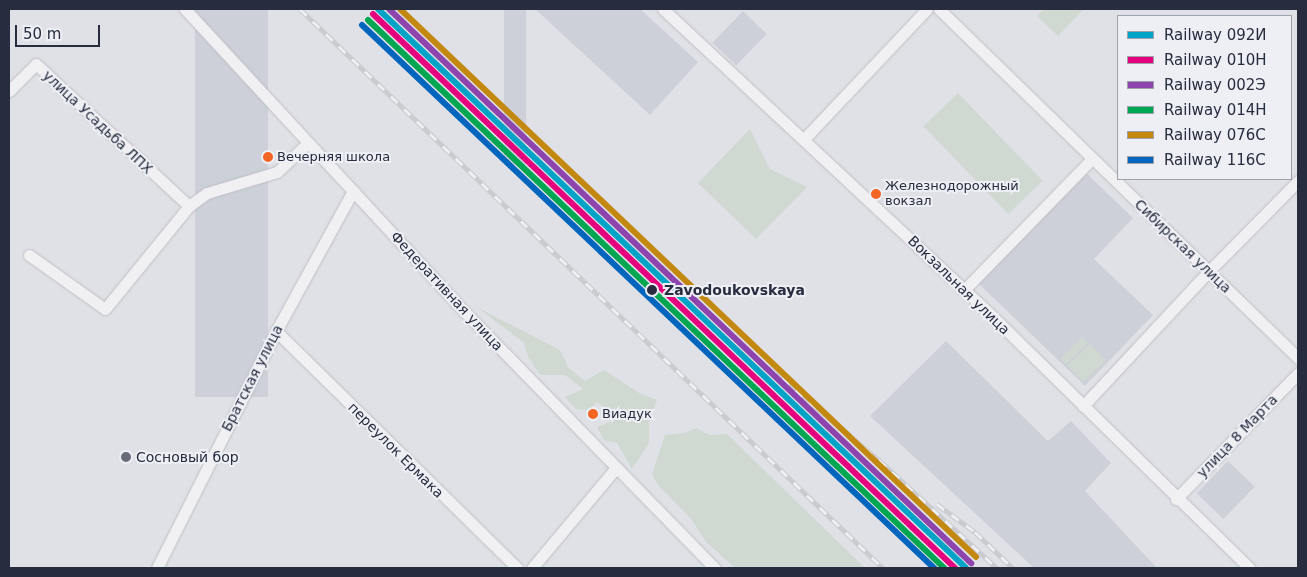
<!DOCTYPE html>
<html>
<head>
<meta charset="utf-8">
<style>
  body { margin:0 }
  #map { position:relative; width:1307px; height:577px; overflow:hidden; background:#e0e1e6; font-family:"DejaVu Sans",sans-serif }
  div>[style] { position:absolute }
  [style*='--x'] { left:calc(var(--x)*1px); top:calc(var(--y)*1px); width:calc(var(--w)*1px); rotate:calc(var(--a)*1deg) }
  .built>* { inset:0; background:#ced0d9; transform-origin:0 0 }
  .green>* { inset:0; background:#cfd9d1; transform-origin:0 0 }
  .roads { filter:drop-shadow(0 0 1px #bebfc4) drop-shadow(0 0 1px #bebfc4) }
  .minor>* { height:11px; margin:-5.5px; padding:0 5.5px; transform-origin:5.5px; border-radius:5.5px; background:#f0f0f2 }
  .rail>* { height:5px; margin-top:-2.5px; transform-origin:0; background:repeating-linear-gradient(90deg,#edeff5 0 9px,#c9cacd 0 18px); box-sizing:border-box; border-block:1px solid #c9cacd }
  .rail-1>* { height:6px; margin:-3px; padding:0 3px; transform-origin:3px; border-radius:3px; background:#02a3c7 }
  .rail-2>* { height:6px; margin:-3px; padding:0 3px; transform-origin:3px; border-radius:3px; background:#e5007d }
  .rail-3>* { height:6px; margin:-3px; padding:0 3px; transform-origin:3px; border-radius:3px; background:#8e44ad }
  .rail-4>* { height:6px; margin:-3px; padding:0 3px; transform-origin:3px; border-radius:3px; background:#00a651 }
  .rail-5>* { height:6px; margin:-3px; padding:0 3px; transform-origin:3px; border-radius:3px; background:#c38810 }
  .rail-6>* { height:6px; margin:-3px; padding:0 3px; transform-origin:3px; border-radius:3px; background:#0065bd }
  .dots>* { width:14px; height:14px; translate:-50% -50%; box-sizing:border-box; border:2px solid #edeff5; border-radius:50% }
  span { translate:-50% -50%; white-space:nowrap; text-align:center; line-height:1.15; -webkit-text-stroke:4px #edeff5; paint-order:stroke }
  .bus-label { font-size:13px; color:#272c3e }
  .left { translate:0 -50%; text-align:left }
  .street-label { font-size:14px; color:#272c3e }
  .stop-label { font-size:14px; color:#272c3e; font-weight:700 }
  .poi-label { font-size:14px; color:#272c3e }
  .frame { position:absolute; inset:0; border:10px solid #272c3e; pointer-events:none }
  .legend { position:absolute; left:1117px; top:15px; width:175px; height:165px; box-sizing:border-box; background:#edeff5; border:1px solid #9ea1ac; margin:0; padding:6px 9px; list-style:none; font-size:15px; color:#272c3e }
  .legend li { display:flex; align-items:center; gap:10px; height:25px }
  .legend b { width:25px; border:1px solid #9ea1ac }
  .scale { position:absolute; left:15px; top:25px; width:85px; height:22px; box-sizing:border-box; border:2px solid #272c3e; border-top:0; padding-left:6px; font-size:15px; line-height:18px; white-space:nowrap; color:#272c3e; -webkit-text-stroke:4px #edeff5; paint-order:stroke }
</style>
</head>
<body>
<div id="map">
  <div class="built">
    <div style="left:195px;top:9px;width:73px;height:388px"></div>
    <div style="left:504px;top:9px;width:22px;height:156px"></div>
    <div style="clip-path:polygon(535px 9px,640px 9px,698px 62px,650px 115px)"></div>
    <div style="left:743px;top:11px;width:33px;height:44px;rotate:44deg"></div>
    <div style="clip-path:polygon(1085px 172px,1133px 218px,1094px 259px,1153px 315px,1085px 386px,978px 283px)"></div>
    <div style="clip-path:polygon(946px 341px,1048px 441px,1071px 421px,1111px 463px,1085px 491px,1157px 568px,1034px 568px,870px 416px)"></div>
    <div style="left:1228px;top:461px;width:37px;height:45px;rotate:44deg"></div>
  </div>
  <div class="green">
    <div style="clip-path:polygon(1044px 9px,1084px 9px,1058px 36px,1037px 16px)"></div>
    <div style="left:958px;top:93px;width:122px;height:48px;rotate:46deg"></div>
    <div style="clip-path:polygon(750px 129px,770px 169px,807px 187px,756px 239px,698px 183px)"></div>
    <div style="clip-path:polygon(478px 308px,560px 350px,568px 367px,585px 381px,604px 370px,641px 394px,657px 400px,649px 421px,649px 443px,632px 469px,617px 443px,604px 440px,597px 427px,610px 422px,608px 410px,597px 402px,589px 410px,576px 409px,565px 397px,583px 389px,565px 375px,540px 375px,528px 357px,524px 343px)"></div>
    <div style="left:1082px;top:337px;width:8px;height:31px;rotate:45deg"></div>
    <div style="left:1090px;top:344px;width:23px;height:31px;rotate:47deg"></div>
    <div style="clip-path:polygon(696px 428px,710px 435px,727px 434px,865px 568px,735px 568px,706px 542px,692px 520px,658px 485px,652px 474px,665px 435px,684px 433px)"></div>
  </div>
  <div class="roads">
    <div class="minor">
      <div style="--x:185;--y:9;--w:400;--a:47.3"></div>
      <div style="--x:456;--y:303;--w:371;--a:45.7"></div>
      <div style="--x:663;--y:9;--w:444;--a:43"></div>
      <div style="--x:988;--y:312;--w:366;--a:44.4"></div>
      <div style="--x:939;--y:9;--w:501;--a:44.19"></div>
      <div style="--x:9;--y:91;--w:38;--a:-45"></div>
      <div style="--x:36;--y:64;--w:209;--a:42.9"></div>
      <div style="--x:189;--y:206;--w:22;--a:-36"></div>
      <div style="--x:207;--y:193;--w:73;--a:-16.7"></div>
      <div style="--x:277;--y:172;--w:42;--a:-43.1"></div>
      <div style="--x:804;--y:139;--w:179;--a:-46.6"></div>
      <div style="--x:29;--y:255;--w:93;--a:35.4"></div>
      <div style="--x:105;--y:309;--w:133;--a:-50.8"></div>
      <div style="--x:964;--y:290;--w:183;--a:-45.7"></div>
      <div style="--x:276;--y:331;--w:338;--a:44.5"></div>
      <div style="--x:1083;--y:406;--w:185;--a:-47"></div>
      <div style="--x:1209;--y:271;--w:127;--a:-45.3"></div>
      <div style="--x:1176;--y:499;--w:175;--a:-45.9"></div>
      <div style="--x:157;--y:568;--w:265;--a:-63.3"></div>
      <div style="--x:276;--y:331;--w:160;--a:-61.2"></div>
      <div style="--x:532;--y:568;--w:131;--a:-50"></div>
    </div>
  </div>
  <div class="rail">
    <div style="--x:300;--y:9;--w:808;--a:43.8"></div>
    <div style="--x:768;--y:367;--w:145;--a:40"></div>
    <div style="--x:879;--y:460;--w:160;--a:42.5"></div>
    <div style="--x:937;--y:504;--w:47;--a:36.4"></div>
    <div style="--x:975;--y:532;--w:52;--a:43.5"></div>
  </div>
  <div class="rail-1">
    <div style="--x:378;--y:9;--w:811;--a:43.55"></div>
  </div>
  <div class="rail-2">
    <div style="--x:373;--y:14;--w:804;--a:43.59"></div>
  </div>
  <div class="rail-3">
    <div style="--x:389;--y:9;--w:804;--a:43.59"></div>
  </div>
  <div class="rail-4">
    <div style="--x:368;--y:20;--w:795;--a:43.57"></div>
  </div>
  <div class="rail-5">
    <div style="--x:400;--y:9;--w:795;--a:43.57"></div>
  </div>
  <div class="rail-6">
    <div style="--x:362;--y:25;--w:789;--a:43.51"></div>
  </div>
  <div class="dots">
    <div style="left:268px;top:157px;background:#f26522"></div>
    <div style="left:876px;top:194px;background:#f26522"></div>
    <div style="left:652px;top:290px;background:#272c3e"></div>
    <div style="left:593px;top:414px;background:#f26522"></div>
    <div style="left:126px;top:457px;background:#686b79"></div>
  </div>
  <div class="bus-label">
    <span class="left" style="left:277px;top:157px">Вечерняя школа</span>
    <span class="left" style="left:885px;top:194px">Железнодорожный<br>вокзал</span>
    <span class="left" style="left:602px;top:414px">Виадук</span>
  </div>
  <div class="street-label">
    <span style="left:98px;top:122px;rotate:43deg">улица Усадьба ЛПХ</span>
    <span style="left:1183px;top:246px;rotate:44deg">Сибирская улица</span>
    <span style="left:959px;top:285px;rotate:44deg">Вокзальная улица</span>
    <span style="left:447px;top:291px;rotate:47deg">Федеративная улица</span>
    <span style="left:252px;top:378px;rotate:-63deg">Братская улица</span>
    <span style="left:1237px;top:436px;rotate:-46deg">улица 8 Марта</span>
    <span style="left:396px;top:450px;rotate:45deg">переулок Ермака</span>
  </div>
  <div class="stop-label">
    <span class="left" style="left:664px;top:290px">Zavodoukovskaya</span>
  </div>
  <div class="poi-label">
    <span class="left" style="left:136px;top:457px">Сосновый бор</span>
  </div>
  <div class="frame"></div>
  <ul class="legend">
  <li><b style="height:6px;background:#02a3c7"></b>Railway 092И</li>
  <li><b style="height:6px;background:#e5007d"></b>Railway 010Н</li>
  <li><b style="height:6px;background:#8e44ad"></b>Railway 002Э</li>
  <li><b style="height:6px;background:#00a651"></b>Railway 014Н</li>
  <li><b style="height:6px;background:#c38810"></b>Railway 076С</li>
  <li><b style="height:6px;background:#0065bd"></b>Railway 116С</li>
  </ul>
  <div class="scale">50 m</div>
</div>
</body>
</html>
